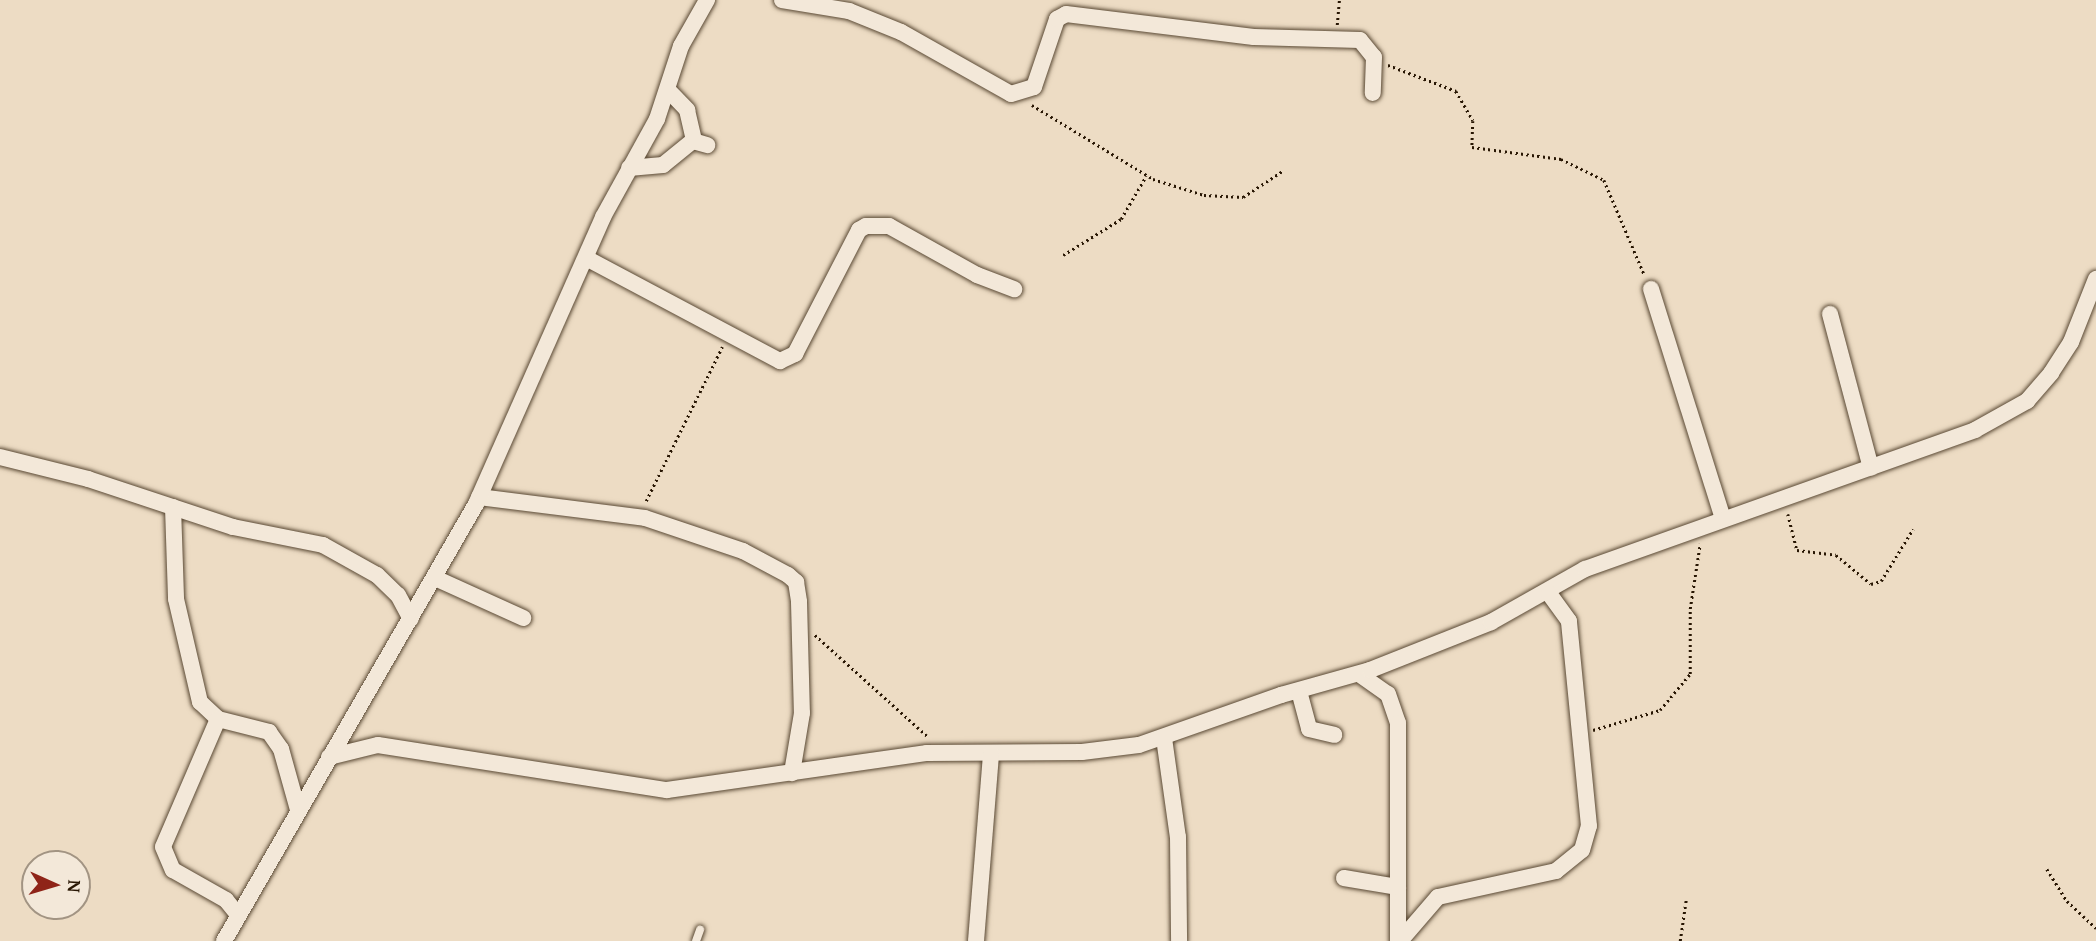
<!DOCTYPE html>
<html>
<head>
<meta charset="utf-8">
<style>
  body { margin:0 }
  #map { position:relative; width:2096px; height:941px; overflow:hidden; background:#eddcc4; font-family:"Gentium Book Plus",serif }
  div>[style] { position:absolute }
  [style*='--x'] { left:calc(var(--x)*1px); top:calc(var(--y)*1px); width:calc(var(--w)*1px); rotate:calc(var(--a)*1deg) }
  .path>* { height:2.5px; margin-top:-1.25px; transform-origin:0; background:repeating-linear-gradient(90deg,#281603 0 2px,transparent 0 5.5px) }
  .roads { filter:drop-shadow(0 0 2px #594833) drop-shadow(0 0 2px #594833) }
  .service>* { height:8px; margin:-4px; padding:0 4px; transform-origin:4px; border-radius:4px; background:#f3e8d9 }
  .minor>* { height:16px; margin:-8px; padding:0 8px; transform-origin:8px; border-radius:8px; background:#f3e8d9 }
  span { translate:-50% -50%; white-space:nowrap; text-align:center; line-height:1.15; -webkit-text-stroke:5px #f3e8d9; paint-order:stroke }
  .north { position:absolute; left:21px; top:850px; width:70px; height:70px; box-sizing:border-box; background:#f3e8d9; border:2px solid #a29483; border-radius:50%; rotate:94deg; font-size:19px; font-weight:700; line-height:28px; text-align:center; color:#281603 }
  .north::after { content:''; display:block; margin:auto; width:24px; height:32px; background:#8f2418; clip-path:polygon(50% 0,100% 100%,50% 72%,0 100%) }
</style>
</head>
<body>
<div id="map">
  <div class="path">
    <div style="--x:1337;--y:25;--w:25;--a:-85"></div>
    <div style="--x:1388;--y:65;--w:73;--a:20.9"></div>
    <div style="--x:1456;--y:91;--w:34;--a:60"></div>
    <div style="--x:1473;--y:121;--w:26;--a:92"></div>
    <div style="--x:1472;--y:147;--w:90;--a:7.7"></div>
    <div style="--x:1561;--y:159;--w:48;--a:26"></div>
    <div style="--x:1604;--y:180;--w:104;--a:66.9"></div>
    <div style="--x:1032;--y:105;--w:142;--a:31.4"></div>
    <div style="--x:1153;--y:179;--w:53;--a:17.4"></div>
    <div style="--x:1204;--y:195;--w:39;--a:3"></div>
    <div style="--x:1243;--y:197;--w:49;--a:-33.4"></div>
    <div style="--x:1063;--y:255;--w:68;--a:-31.8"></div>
    <div style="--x:1121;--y:219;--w:50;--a:-59.8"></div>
    <div style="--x:646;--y:501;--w:172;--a:-63.7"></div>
    <div style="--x:1788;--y:514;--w:37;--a:76"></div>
    <div style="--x:1797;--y:550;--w:39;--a:7"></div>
    <div style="--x:1836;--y:555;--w:45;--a:39.6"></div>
    <div style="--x:1871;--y:584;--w:10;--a:-17"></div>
    <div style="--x:1881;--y:581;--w:61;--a:-58.4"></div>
    <div style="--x:815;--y:635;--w:151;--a:42"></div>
    <div style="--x:1593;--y:730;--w:70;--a:-16.6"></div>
    <div style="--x:1660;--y:710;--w:47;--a:-50.2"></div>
    <div style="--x:1690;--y:674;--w:65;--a:-90"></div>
    <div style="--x:1690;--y:609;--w:66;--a:-81.3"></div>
    <div style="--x:2047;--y:869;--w:38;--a:58"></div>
    <div style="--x:2067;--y:901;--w:40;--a:43"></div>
    <div style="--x:1680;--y:941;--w:41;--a:-81.7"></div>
  </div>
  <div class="roads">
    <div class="service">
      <div style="--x:696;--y:941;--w:12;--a:-70"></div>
    </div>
    <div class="minor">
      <div style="--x:782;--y:0;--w:68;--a:9.3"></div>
      <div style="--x:849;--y:11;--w:56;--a:22"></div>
      <div style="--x:901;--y:32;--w:126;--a:29.4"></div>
      <div style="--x:1011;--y:94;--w:24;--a:-17"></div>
      <div style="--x:1034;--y:87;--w:72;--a:-71.3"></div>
      <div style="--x:1057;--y:19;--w:10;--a:-29"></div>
      <div style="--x:1066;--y:14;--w:189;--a:7"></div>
      <div style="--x:1254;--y:37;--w:106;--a:1.6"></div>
      <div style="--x:1360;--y:40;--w:22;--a:51"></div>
      <div style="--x:1374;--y:57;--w:36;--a:92"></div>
      <div style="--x:668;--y:90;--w:28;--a:46"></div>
      <div style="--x:687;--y:110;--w:32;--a:77"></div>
      <div style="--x:629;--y:168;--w:34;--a:-5"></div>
      <div style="--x:663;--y:165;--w:38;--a:-39"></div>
      <div style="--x:693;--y:141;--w:15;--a:16"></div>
      <div style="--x:586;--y:258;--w:220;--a:28"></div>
      <div style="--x:780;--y:361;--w:17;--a:-25"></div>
      <div style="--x:795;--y:354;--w:140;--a:-62.7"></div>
      <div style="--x:859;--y:230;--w:8;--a:-30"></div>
      <div style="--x:866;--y:226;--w:23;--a:0"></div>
      <div style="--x:889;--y:226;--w:101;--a:29.1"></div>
      <div style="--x:977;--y:275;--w:40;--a:21"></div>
      <div style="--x:1651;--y:289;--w:241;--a:72.6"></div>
      <div style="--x:1830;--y:314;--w:159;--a:75.1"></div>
      <div style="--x:0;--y:457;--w:91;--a:14"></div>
      <div style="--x:88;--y:479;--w:153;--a:18.3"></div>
      <div style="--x:233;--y:527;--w:92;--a:11.3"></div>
      <div style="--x:323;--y:545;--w:62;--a:29.1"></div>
      <div style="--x:377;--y:575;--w:29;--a:44"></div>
      <div style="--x:398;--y:595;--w:27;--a:62"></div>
      <div style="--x:479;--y:497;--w:167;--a:7.2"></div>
      <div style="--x:645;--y:518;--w:103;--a:18.6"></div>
      <div style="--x:743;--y:551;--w:51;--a:28.1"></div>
      <div style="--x:788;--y:575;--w:11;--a:41"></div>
      <div style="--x:796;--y:582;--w:20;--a:81"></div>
      <div style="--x:799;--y:602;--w:111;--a:88.5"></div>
      <div style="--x:802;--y:713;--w:61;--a:99.5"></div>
      <div style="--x:173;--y:507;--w:92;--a:88.1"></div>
      <div style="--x:176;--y:599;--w:106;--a:76.9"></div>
      <div style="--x:200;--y:702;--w:25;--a:43"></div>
      <div style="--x:218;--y:719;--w:53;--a:14.3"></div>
      <div style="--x:269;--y:732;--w:21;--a:55"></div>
      <div style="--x:281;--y:749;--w:63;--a:74.4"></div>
      <div style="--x:435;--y:578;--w:97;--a:24.4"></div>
      <div style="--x:1359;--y:674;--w:35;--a:35"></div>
      <div style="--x:1388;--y:694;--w:31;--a:71"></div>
      <div style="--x:1398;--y:723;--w:218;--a:90"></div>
      <div style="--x:1299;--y:691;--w:39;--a:75"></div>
      <div style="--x:1309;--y:729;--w:26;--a:13"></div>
      <div style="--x:218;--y:719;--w:139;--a:113.3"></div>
      <div style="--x:163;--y:847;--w:25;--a:67"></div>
      <div style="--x:173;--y:870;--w:61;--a:29.5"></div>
      <div style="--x:226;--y:900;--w:19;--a:51"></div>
      <div style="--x:1164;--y:738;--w:100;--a:82"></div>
      <div style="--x:1178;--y:837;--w:104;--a:89.4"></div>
      <div style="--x:329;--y:757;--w:50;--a:-13.8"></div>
      <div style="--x:378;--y:745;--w:292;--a:8.9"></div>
      <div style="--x:667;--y:790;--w:263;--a:-8.1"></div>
      <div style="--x:927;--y:753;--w:155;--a:-0.4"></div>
      <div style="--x:1082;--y:752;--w:57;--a:-7"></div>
      <div style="--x:1139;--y:745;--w:151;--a:-19.4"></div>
      <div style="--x:1281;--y:695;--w:92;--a:-15.7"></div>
      <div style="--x:1370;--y:670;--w:130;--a:-21.6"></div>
      <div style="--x:1491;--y:622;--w:108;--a:-29.4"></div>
      <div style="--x:1585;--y:569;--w:414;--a:-19.6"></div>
      <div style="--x:1975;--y:430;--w:60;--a:-29.1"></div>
      <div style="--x:2027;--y:401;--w:37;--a:-49"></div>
      <div style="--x:2051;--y:373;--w:37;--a:-57"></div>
      <div style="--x:2071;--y:342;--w:68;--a:-68.4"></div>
      <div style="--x:1344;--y:878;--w:55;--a:9.5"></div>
      <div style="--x:224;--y:941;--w:504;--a:-60.03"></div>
      <div style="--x:476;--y:504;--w:314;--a:-66.1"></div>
      <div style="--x:603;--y:217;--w:112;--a:-61.1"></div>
      <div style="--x:657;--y:119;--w:77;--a:-71.8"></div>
      <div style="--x:681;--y:46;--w:53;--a:-60.5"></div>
      <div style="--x:976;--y:941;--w:188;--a:-85.4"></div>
      <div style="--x:1400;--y:941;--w:58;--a:-49.2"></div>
      <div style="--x:1438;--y:897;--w:121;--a:-12.4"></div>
      <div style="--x:1556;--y:871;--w:33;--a:-39"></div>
      <div style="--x:1582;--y:850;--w:25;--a:-74"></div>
      <div style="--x:1589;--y:826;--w:206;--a:-95.6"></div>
      <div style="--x:1569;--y:621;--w:34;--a:-126"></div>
    </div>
  </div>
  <div class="north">N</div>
</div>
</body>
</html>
